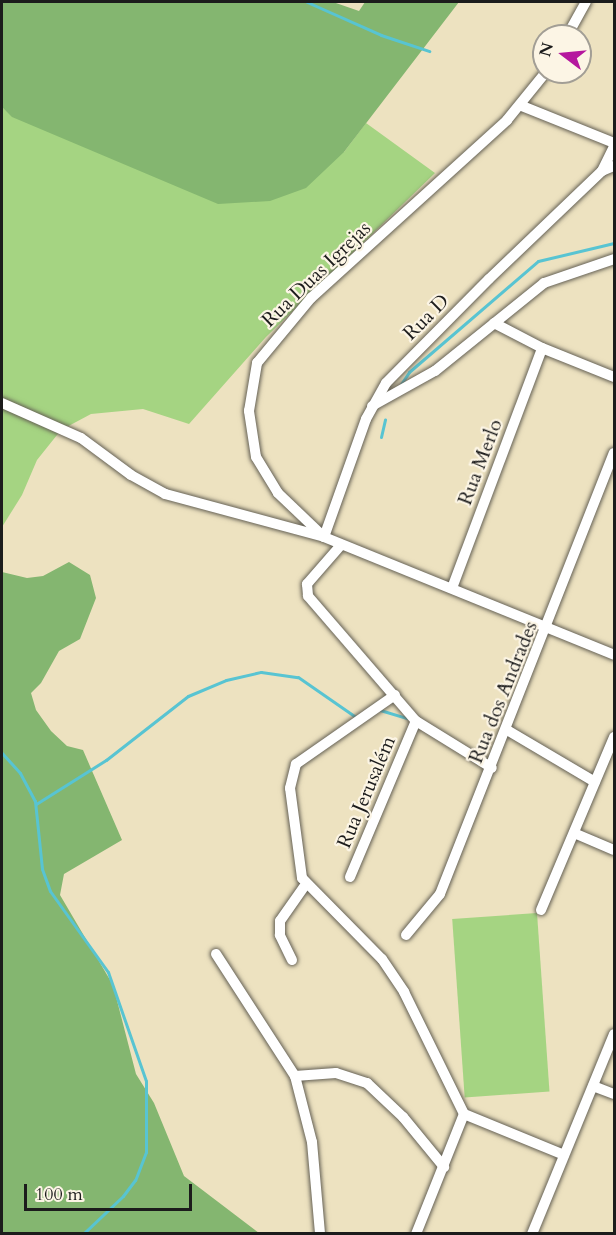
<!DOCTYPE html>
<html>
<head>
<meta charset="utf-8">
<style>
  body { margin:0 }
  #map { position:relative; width:616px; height:1235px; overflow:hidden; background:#ede2c0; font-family:Cardo,serif }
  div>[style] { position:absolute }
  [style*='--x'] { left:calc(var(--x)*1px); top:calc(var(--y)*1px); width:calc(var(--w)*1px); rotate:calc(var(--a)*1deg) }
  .green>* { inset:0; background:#a5d482; transform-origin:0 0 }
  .forest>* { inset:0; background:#84b670 }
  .stream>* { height:3px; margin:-1.5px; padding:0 1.5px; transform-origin:1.5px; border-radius:1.5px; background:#58c4d2 }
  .roads { filter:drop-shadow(0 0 2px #656155) drop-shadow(0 0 2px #656155) }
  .street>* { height:10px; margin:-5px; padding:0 5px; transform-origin:5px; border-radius:5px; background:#fff }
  span { translate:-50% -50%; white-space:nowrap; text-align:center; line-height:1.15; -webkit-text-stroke:4.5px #fcf5e5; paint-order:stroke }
  .street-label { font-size:20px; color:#1c1c1c }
  .frame { position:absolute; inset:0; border:3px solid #1c1c1c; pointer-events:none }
  .north { position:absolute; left:532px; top:24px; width:60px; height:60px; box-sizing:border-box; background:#fcf5e5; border:2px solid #a29e95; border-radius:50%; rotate:286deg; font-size:16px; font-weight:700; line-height:24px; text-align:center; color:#1c1c1c }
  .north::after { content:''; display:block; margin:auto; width:21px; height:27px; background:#b5179e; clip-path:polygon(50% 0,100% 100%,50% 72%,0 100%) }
  .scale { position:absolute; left:24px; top:1184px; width:168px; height:27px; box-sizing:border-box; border:3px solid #1c1c1c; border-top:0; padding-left:8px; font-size:18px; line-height:21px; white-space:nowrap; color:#1c1c1c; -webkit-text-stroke:4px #fcf5e5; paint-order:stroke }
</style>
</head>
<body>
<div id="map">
  <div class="green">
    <div style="clip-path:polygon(2px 107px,13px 117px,344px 152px,366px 123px,435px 173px,266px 337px,189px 424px,143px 409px,91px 414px,61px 430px,37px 460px,22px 495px,2px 527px)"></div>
    <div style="left:537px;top:913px;width:179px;height:85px;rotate:86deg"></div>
  </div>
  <div class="forest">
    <div style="clip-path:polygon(2px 2px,333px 2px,359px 11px,365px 2px,459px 2px,344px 152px,306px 188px,270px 201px,218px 204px,12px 117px,2px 107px)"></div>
    <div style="clip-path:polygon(69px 562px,90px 575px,96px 598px,80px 639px,59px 651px,41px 683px,31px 693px,36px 710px,51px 731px,67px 746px,83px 750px,122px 840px,64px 874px,60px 895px,113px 985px,136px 1074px,154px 1103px,184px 1176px,259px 1233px,2px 1233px,2px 572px,27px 578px,43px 576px)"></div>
  </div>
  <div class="stream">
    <div style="--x:307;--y:2;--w:81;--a:24"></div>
    <div style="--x:381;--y:35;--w:51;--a:18.4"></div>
    <div style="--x:401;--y:384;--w:14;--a:-56"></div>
    <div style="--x:409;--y:372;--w:170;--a:-40.7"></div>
    <div style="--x:538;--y:261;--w:78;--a:-13.3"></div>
    <div style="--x:381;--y:437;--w:18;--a:-77"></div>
    <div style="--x:380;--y:710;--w:28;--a:17"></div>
    <div style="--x:2;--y:753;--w:27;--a:48"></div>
    <div style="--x:20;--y:773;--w:32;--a:62"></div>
    <div style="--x:35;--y:801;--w:68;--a:84.1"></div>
    <div style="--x:42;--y:869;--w:23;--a:70"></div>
    <div style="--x:50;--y:891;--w:100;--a:54.4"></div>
    <div style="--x:108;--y:972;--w:115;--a:70.8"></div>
    <div style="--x:146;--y:1081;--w:71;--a:90"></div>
    <div style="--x:146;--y:1152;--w:30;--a:111"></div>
    <div style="--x:135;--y:1180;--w:20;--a:127"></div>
    <div style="--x:123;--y:1196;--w:55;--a:136.5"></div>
    <div style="--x:36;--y:804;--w:83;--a:-32.2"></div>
    <div style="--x:106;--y:760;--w:104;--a:-38"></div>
    <div style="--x:188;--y:696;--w:41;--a:-22.8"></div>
    <div style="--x:226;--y:680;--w:36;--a:-13"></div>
    <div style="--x:261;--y:672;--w:37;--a:8"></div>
    <div style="--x:298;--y:677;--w:72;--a:34.8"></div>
  </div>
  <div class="roads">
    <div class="street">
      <div style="--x:567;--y:36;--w:39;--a:-61"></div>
      <div style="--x:522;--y:106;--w:99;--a:21.9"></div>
      <div style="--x:602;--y:171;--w:28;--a:-64"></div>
      <div style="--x:494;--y:323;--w:54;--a:27.5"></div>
      <div style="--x:542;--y:348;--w:78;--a:21.9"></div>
      <div style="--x:2;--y:403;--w:86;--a:23.9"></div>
      <div style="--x:81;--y:438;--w:62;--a:36.5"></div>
      <div style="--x:131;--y:475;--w:39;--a:29"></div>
      <div style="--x:165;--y:494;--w:165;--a:15.1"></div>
      <div style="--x:324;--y:537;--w:313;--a:22.1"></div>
      <div style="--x:372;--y:406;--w:72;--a:-29.1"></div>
      <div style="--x:435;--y:371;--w:140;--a:-38.9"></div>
      <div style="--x:544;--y:283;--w:74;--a:-18.9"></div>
      <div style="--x:324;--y:537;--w:64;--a:-136.3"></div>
      <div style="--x:278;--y:493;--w:42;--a:-121.4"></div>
      <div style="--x:256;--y:457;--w:47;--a:-98.7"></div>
      <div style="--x:249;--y:411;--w:49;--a:-80.5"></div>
      <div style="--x:257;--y:363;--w:85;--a:-50.3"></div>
      <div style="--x:311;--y:298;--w:265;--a:-42.2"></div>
      <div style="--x:507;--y:120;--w:62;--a:-50.9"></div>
      <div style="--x:324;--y:537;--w:125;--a:-70.4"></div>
      <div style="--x:366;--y:419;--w:41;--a:-60.9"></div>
      <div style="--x:386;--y:383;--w:146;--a:-45.3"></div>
      <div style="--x:489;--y:279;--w:156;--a:-43.7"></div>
      <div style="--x:602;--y:171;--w:13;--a:-23"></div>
      <div style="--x:341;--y:545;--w:52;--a:131.1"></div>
      <div style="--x:307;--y:584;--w:12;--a:85"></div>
      <div style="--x:308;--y:596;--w:165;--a:49.2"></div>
      <div style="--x:416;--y:721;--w:89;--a:31.7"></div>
      <div style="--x:452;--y:588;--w:256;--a:-69.4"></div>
      <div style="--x:395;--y:695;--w:121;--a:145.1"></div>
      <div style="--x:296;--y:764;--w:25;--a:104"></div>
      <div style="--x:290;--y:788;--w:91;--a:82.4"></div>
      <div style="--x:302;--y:878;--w:114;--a:45.4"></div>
      <div style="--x:382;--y:959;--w:40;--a:56"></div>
      <div style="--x:404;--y:992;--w:136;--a:63.8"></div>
      <div style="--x:464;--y:1114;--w:108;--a:22.3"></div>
      <div style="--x:507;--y:730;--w:102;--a:30.6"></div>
      <div style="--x:574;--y:833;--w:43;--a:23"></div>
      <div style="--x:350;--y:877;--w:169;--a:-67.1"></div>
      <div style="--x:541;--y:910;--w:188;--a:-67.1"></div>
      <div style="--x:406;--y:935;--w:53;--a:-50.3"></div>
      <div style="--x:440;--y:894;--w:474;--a:-68.5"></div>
      <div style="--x:216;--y:954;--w:145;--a:57.1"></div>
      <div style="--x:295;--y:1076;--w:68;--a:75.6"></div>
      <div style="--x:312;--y:1142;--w:92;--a:85"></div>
      <div style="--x:292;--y:960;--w:28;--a:-116"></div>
      <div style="--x:280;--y:935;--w:14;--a:-90"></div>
      <div style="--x:280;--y:921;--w:45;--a:-54.9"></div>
      <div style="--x:295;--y:1076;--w:41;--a:-4.2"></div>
      <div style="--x:336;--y:1073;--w:33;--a:18"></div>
      <div style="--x:367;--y:1083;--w:50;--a:43.4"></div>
      <div style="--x:403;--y:1117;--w:65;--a:50.6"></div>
      <div style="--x:593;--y:1086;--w:22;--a:21"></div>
      <div style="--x:416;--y:1234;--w:129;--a:-68.2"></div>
      <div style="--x:532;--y:1234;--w:216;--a:-67.7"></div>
    </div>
  </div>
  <div class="street-label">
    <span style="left:316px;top:274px;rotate:-44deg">Rua Duas Igrejas</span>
    <span style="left:426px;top:317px;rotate:-45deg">Rua D</span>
    <span style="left:480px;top:462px;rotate:-69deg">Rua Merlo</span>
    <span style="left:503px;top:692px;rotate:-68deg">Rua dos Andrades</span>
    <span style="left:366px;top:792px;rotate:-67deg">Rua Jerusalém</span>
  </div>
  <div class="frame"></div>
  <div class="north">N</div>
  <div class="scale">100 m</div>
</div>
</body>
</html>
